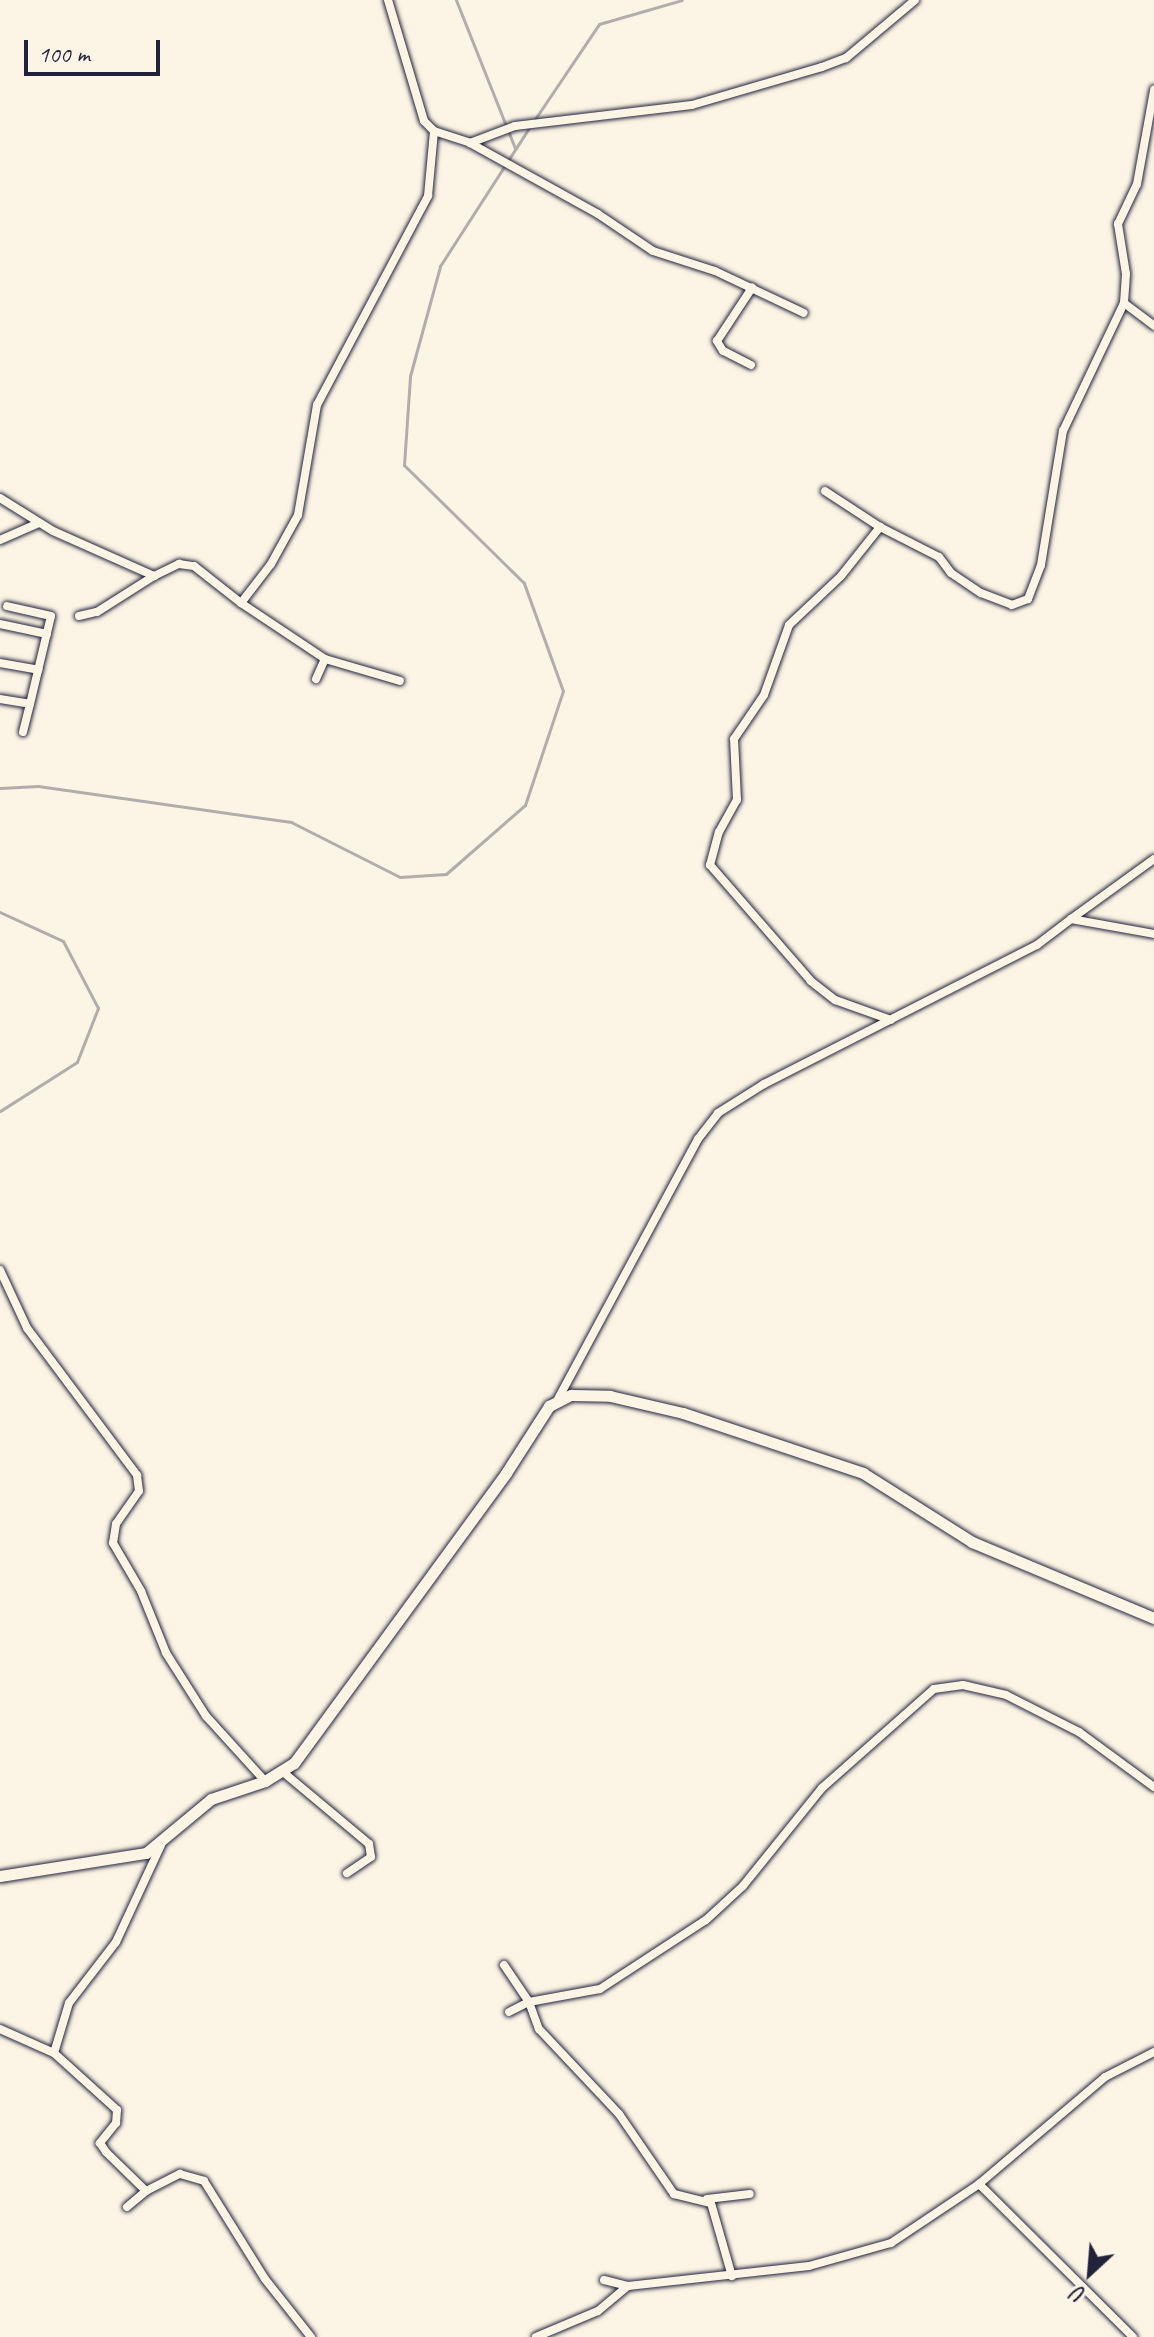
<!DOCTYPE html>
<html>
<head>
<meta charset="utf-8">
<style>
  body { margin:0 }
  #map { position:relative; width:1154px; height:2337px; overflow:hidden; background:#fcf5e5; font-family:Caveat,sans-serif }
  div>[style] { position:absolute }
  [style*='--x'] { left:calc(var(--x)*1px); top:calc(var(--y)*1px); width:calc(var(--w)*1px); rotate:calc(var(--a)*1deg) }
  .stream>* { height:3px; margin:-1.5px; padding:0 1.5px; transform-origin:1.5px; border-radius:1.5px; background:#b2adab }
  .roads { filter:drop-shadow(0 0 2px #22223b) drop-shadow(0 0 2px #22223b) }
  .street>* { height:8px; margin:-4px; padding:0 4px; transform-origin:4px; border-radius:4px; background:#fcf5e5 }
  .secondary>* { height:11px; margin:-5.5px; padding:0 5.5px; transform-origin:5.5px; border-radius:5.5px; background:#fcf5e5 }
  span { translate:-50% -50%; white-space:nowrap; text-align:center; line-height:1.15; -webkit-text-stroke:8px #fcf5e5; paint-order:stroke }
  .north { position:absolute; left:1050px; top:2233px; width:80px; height:80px; -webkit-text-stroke:6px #fcf5e5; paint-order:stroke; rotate:206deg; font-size:22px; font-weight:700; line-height:32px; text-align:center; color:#22223b }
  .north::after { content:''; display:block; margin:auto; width:28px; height:36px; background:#22223b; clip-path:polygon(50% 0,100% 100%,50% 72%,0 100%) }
  .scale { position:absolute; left:24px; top:40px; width:136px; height:36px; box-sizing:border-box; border:4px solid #22223b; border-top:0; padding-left:10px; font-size:24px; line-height:28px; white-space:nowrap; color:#22223b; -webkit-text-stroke:6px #fcf5e5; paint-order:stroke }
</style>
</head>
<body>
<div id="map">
  <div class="stream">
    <div style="--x:456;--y:0;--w:159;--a:68.3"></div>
    <div style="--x:533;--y:122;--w:118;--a:-56"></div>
    <div style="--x:599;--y:24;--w:86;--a:-16.1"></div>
    <div style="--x:0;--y:788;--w:38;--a:-3"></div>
    <div style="--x:38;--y:786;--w:256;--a:8.1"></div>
    <div style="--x:291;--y:822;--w:122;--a:26.8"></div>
    <div style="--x:400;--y:877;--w:46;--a:-3.7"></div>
    <div style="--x:446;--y:874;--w:105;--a:-41.1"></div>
    <div style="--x:525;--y:805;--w:120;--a:-71.6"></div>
    <div style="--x:563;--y:691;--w:115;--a:-109.9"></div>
    <div style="--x:524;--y:583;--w:168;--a:-135.5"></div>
    <div style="--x:404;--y:465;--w:89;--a:-86.1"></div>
    <div style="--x:410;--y:376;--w:114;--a:-74.7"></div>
    <div style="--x:440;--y:266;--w:164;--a:-57.2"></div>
    <div style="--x:0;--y:912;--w:69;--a:24.7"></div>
    <div style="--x:63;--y:941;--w:76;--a:62.4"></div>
    <div style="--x:98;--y:1008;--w:58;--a:111.3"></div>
    <div style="--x:77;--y:1062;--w:91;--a:147.5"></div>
  </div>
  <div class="roads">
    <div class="street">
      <div style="--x:388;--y:0;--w:126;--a:73.4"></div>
      <div style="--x:424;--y:121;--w:14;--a:45"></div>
      <div style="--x:434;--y:131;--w:38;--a:18"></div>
      <div style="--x:470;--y:143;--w:48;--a:-20.7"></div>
      <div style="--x:515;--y:126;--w:178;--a:-6.8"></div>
      <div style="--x:692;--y:105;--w:135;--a:-16.3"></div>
      <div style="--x:822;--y:67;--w:26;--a:-21"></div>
      <div style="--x:846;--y:58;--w:90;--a:-40"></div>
      <div style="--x:470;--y:143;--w:146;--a:29"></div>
      <div style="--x:598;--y:214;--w:66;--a:33.9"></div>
      <div style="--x:653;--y:251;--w:65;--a:17.9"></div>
      <div style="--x:715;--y:271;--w:98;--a:25.3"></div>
      <div style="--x:1124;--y:303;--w:38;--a:37"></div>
      <div style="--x:751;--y:365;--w:31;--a:-153"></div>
      <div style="--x:723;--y:351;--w:12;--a:-121"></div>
      <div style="--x:717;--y:341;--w:64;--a:-56.6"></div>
      <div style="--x:825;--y:491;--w:66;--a:33.2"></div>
      <div style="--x:0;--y:498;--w:62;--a:31.9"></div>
      <div style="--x:53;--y:531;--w:111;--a:24"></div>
      <div style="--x:154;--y:576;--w:28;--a:-26"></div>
      <div style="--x:179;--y:564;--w:15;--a:8"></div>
      <div style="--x:194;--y:566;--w:60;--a:38.2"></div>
      <div style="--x:241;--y:603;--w:49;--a:-52.4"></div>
      <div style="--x:271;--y:564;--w:56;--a:-61.1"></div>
      <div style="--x:298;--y:515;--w:112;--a:-80.2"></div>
      <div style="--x:317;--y:405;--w:237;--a:-62"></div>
      <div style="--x:428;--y:196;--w:65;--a:-84.7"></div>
      <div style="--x:0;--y:540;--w:43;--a:-23.6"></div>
      <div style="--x:241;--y:603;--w:101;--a:33.7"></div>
      <div style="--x:325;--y:659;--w:78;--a:16.3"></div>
      <div style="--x:79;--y:616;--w:18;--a:-13"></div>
      <div style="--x:97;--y:612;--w:67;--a:-32.3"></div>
      <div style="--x:0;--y:624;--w:48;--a:12"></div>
      <div style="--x:0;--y:663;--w:39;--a:10"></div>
      <div style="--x:316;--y:679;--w:22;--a:-66"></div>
      <div style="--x:0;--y:699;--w:30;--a:9"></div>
      <div style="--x:30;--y:704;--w:90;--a:-76.6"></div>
      <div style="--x:51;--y:616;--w:45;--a:-167.2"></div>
      <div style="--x:23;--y:732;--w:29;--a:-76"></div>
      <div style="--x:1154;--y:859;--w:102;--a:144.1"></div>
      <div style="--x:1071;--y:919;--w:84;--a:10.2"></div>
      <div style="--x:891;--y:1020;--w:59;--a:-160.3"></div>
      <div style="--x:835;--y:1000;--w:31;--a:-142"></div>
      <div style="--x:811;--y:981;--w:154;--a:-131"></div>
      <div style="--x:710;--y:865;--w:34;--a:-75"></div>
      <div style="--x:719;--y:832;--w:37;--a:-61"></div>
      <div style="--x:737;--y:800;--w:61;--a:-92.8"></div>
      <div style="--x:734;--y:739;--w:53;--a:-55.7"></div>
      <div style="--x:764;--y:695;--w:74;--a:-70.3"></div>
      <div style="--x:789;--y:625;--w:71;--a:-43.3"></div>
      <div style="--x:841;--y:576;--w:63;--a:-51.5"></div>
      <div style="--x:880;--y:527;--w:66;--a:27"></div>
      <div style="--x:939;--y:557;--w:20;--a:53"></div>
      <div style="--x:951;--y:573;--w:36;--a:34"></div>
      <div style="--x:981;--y:593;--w:33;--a:21"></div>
      <div style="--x:1012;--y:605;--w:17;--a:-21"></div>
      <div style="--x:1028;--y:599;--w:36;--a:-69"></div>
      <div style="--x:1041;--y:565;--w:136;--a:-80.7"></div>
      <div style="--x:1063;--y:431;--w:142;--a:-64.5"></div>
      <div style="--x:1124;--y:303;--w:29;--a:-86"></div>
      <div style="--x:1126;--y:274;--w:51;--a:-99.1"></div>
      <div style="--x:1118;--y:224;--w:44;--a:-64.6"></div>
      <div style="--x:1137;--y:184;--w:96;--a:-79.7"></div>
      <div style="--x:0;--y:1270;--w:64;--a:65"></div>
      <div style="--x:27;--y:1328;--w:184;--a:53.2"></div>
      <div style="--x:137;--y:1475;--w:16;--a:83"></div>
      <div style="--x:139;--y:1491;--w:40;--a:124.9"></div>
      <div style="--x:116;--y:1524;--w:19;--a:99"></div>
      <div style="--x:113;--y:1543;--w:56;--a:59.7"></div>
      <div style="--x:141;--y:1591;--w:67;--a:68"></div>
      <div style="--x:166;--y:1653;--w:75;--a:57.6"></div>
      <div style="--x:206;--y:1716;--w:88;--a:47.8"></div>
      <div style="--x:558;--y:1399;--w:295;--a:-61.7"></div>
      <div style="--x:698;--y:1139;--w:33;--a:-52"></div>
      <div style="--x:718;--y:1113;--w:54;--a:-32.2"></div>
      <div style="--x:764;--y:1084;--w:306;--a:-27"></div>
      <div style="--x:1037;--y:945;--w:43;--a:-37.4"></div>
      <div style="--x:283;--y:1772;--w:112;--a:39.9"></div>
      <div style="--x:369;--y:1844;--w:13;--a:81"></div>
      <div style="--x:371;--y:1857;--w:29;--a:146"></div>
      <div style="--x:504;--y:1965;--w:45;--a:56"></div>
      <div style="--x:529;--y:2002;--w:29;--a:70"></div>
      <div style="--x:539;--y:2029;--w:117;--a:46.7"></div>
      <div style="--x:619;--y:2114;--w:97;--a:55.5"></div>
      <div style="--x:674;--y:2194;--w:38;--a:14"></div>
      <div style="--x:711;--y:2203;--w:76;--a:74"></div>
      <div style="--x:509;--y:2012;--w:22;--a:-27"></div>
      <div style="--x:529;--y:2002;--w:72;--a:-10.4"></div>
      <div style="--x:600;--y:1989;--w:126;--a:-33.1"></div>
      <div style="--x:706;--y:1920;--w:50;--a:-42.6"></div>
      <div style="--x:743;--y:1886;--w:126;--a:-51.1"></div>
      <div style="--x:822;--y:1788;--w:149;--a:-41.5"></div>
      <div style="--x:934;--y:1689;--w:29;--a:-8"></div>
      <div style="--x:963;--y:1685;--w:44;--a:13.1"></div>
      <div style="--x:1006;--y:1695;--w:82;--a:26.9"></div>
      <div style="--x:1079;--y:1732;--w:93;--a:36.3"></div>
      <div style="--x:0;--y:2029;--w:59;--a:24"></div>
      <div style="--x:54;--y:2053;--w:52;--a:-73.3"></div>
      <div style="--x:69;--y:2003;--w:77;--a:-52.4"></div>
      <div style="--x:116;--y:1942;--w:107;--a:-65.1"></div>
      <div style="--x:54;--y:2053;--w:85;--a:42.1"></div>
      <div style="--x:117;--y:2110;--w:13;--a:94"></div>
      <div style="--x:116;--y:2123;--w:26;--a:129"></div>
      <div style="--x:100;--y:2143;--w:11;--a:56"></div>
      <div style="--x:106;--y:2152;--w:56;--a:44.3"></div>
      <div style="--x:146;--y:2191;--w:38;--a:-27"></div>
      <div style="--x:180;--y:2174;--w:25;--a:16"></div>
      <div style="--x:204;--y:2181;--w:115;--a:58.1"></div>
      <div style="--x:265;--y:2279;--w:74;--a:51.6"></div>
      <div style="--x:979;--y:2184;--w:217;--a:44.8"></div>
      <div style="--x:707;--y:2199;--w:43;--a:-6.6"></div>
      <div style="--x:127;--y:2207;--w:25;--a:-40"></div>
      <div style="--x:604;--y:2280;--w:25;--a:14"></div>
      <div style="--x:536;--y:2337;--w:67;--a:-22.8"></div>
      <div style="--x:598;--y:2311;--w:39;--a:-40"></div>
      <div style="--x:628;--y:2286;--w:182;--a:-6.3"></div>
      <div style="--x:809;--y:2266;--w:85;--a:-15.7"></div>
      <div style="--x:891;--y:2243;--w:106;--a:-33.8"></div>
      <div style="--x:979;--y:2184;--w:165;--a:-40.3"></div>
      <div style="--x:1105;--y:2077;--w:55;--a:-27"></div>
    </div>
    <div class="secondary">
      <div style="--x:0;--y:1876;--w:148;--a:-9"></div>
      <div style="--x:146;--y:1853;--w:85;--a:-39.7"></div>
      <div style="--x:211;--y:1799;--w:57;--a:-18.4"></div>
      <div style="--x:265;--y:1781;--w:34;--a:-32"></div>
      <div style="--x:294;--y:1763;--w:359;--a:-53.8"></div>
      <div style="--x:506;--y:1473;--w:80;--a:-57.3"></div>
      <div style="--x:549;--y:1406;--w:25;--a:-27"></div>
      <div style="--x:571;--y:1395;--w:39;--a:1"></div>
      <div style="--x:610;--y:1396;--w:75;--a:13.1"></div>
      <div style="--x:683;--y:1413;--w:190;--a:18.4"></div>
      <div style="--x:863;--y:1473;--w:129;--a:32.3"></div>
      <div style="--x:972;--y:1542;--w:197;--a:22.7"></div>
    </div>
  </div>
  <div class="north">U</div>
  <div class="scale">100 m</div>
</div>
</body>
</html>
